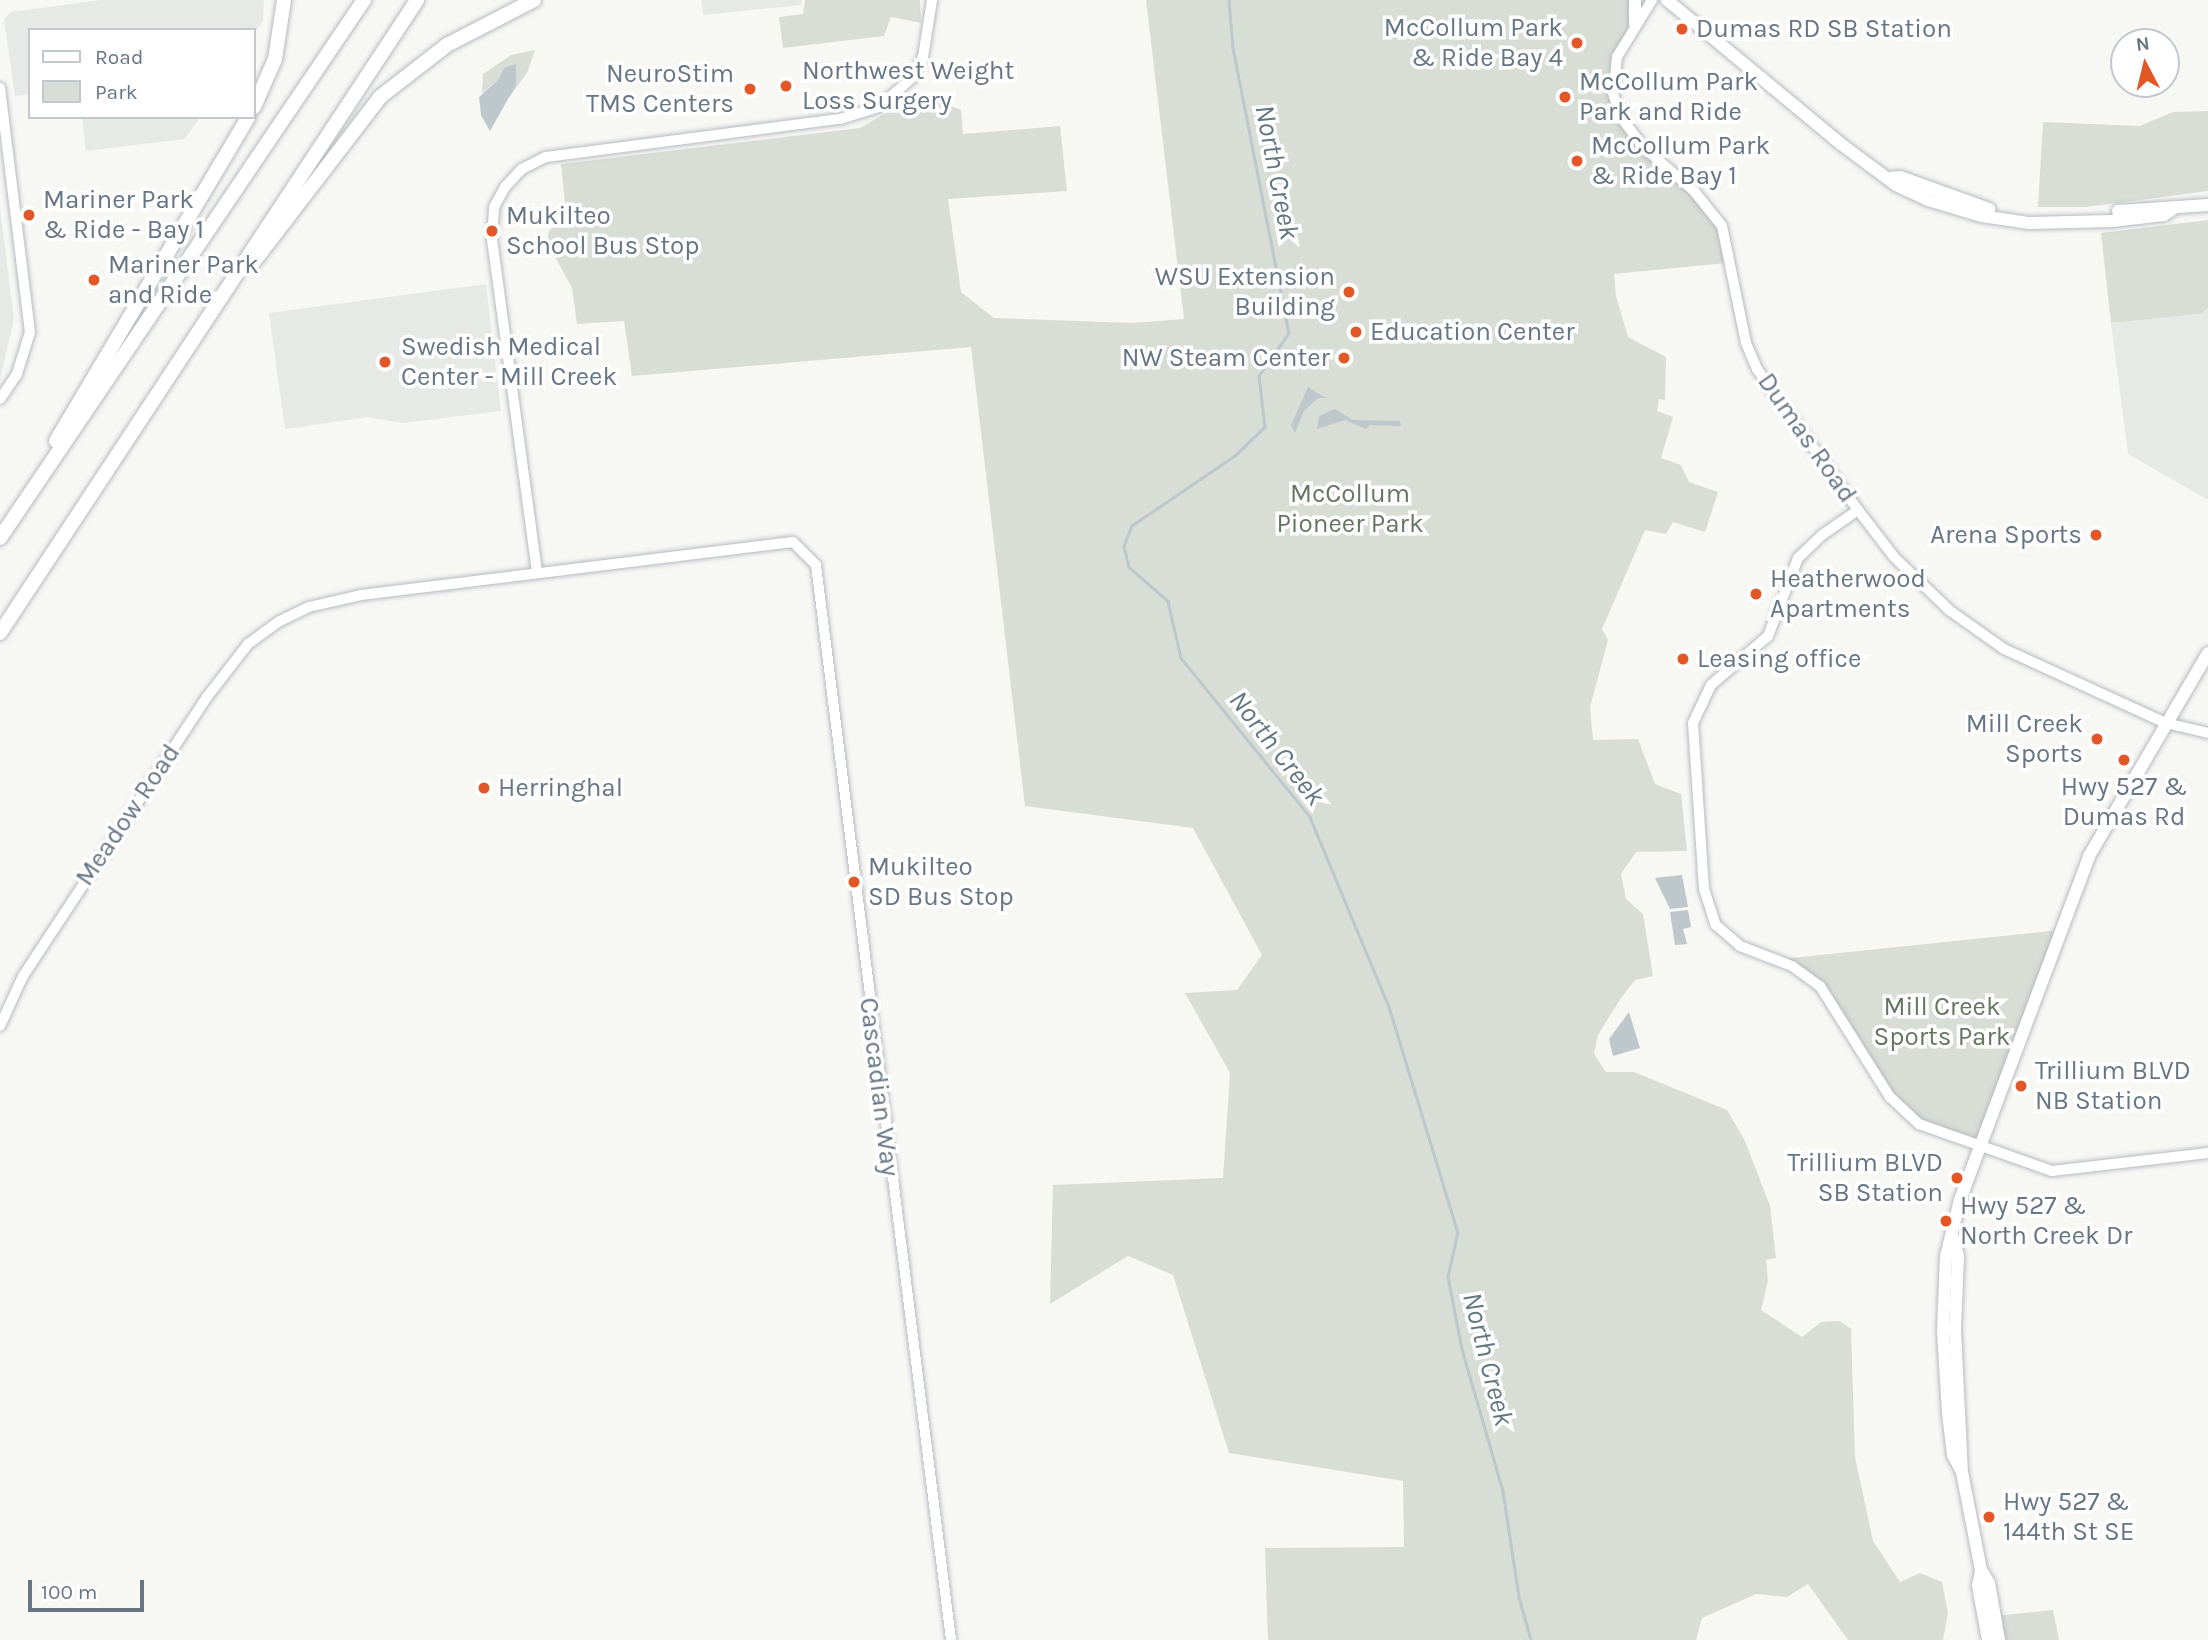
<!DOCTYPE html>
<html>
<head>
<meta charset="utf-8">
<style>
  body { margin:0 }
  #map { position:relative; width:2208px; height:1640px; overflow:hidden; background:#f7f7f4; font-family:Karla,sans-serif }
  div>[style] { position:absolute }
  [style*='--x'] { left:calc(var(--x)*1px); top:calc(var(--y)*1px); width:calc(var(--w)*1px); rotate:calc(var(--a)*1deg) }
  .built>* { inset:0; background:#e7e9e7 }
  .green>* { inset:0; background:#d8ded5 }
  .water>* { inset:0; background:#bdc7cc }
  .stream>* { height:2.5px; margin:-1.25px; padding:0 1.25px; transform-origin:1.25px; border-radius:1.25px; background:#bdc7cc }
  .roads { filter:drop-shadow(0 0 2px #b6bbc0) drop-shadow(0 0 2px #b6bbc0) }
  .secondary>* { height:10px; margin:-5px; padding:0 5px; transform-origin:5px; border-radius:5px; background:#fff }
  .primary>* { height:12px; margin:-6px; padding:0 6px; transform-origin:6px; border-radius:6px; background:#fff }
  .highway>* { height:14px; margin:-7px; padding:0 7px; transform-origin:7px; border-radius:7px; background:#fff }
  .dots>* { width:19px; height:19px; translate:-50% -50%; box-sizing:border-box; border:4px solid #fff; border-radius:50% }
  span { translate:-50% -50%; white-space:nowrap; text-align:center; line-height:1.15; -webkit-text-stroke:7px #fff; paint-order:stroke }
  .poi-label { font-size:26px; color:#667685 }
  .right { translate:-100% -50%; text-align:right }
  .left { translate:0 -50%; text-align:left }
  .street-label { font-size:26px; color:#667685 }
  .park-label { font-size:26px; color:#657761 }
  .water-label { font-size:28px; color:#627781; font-style:italic }
  .legend { position:absolute; left:28px; top:28px; width:228px; height:91px; box-sizing:border-box; background:#fff; border:2px solid #c2c8ce; margin:0; padding:9px 12px; list-style:none; font-size:21px; color:#667685 }
  .legend li { display:flex; align-items:center; gap:14px; height:35px }
  .legend b { width:35px; border:2px solid #c2c8ce }
  .north { position:absolute; left:2110px; top:28px; width:70px; height:70px; box-sizing:border-box; background:#fff; border:2px solid #c2c8ce; border-radius:50%; rotate:353deg; font-size:19px; font-weight:700; line-height:28px; text-align:center; color:#667685 }
  .north::after { content:''; display:block; margin:auto; width:24px; height:32px; background:#e35727; clip-path:polygon(50% 0,100% 100%,50% 72%,0 100%) }
  .scale { position:absolute; left:28px; top:1580px; width:116px; height:32px; box-sizing:border-box; border:4px solid #667685; border-top:0; padding-left:9px; font-size:21px; line-height:24px; white-space:nowrap; color:#667685; -webkit-text-stroke:5px #fff; paint-order:stroke }
</style>
</head>
<body>
<div id="map">
  <div class="built">
    <div style="clip-path:polygon(101px 0,264px 0,263px 20px,254px 35px,254px 30px,30px 30px,30px 94px,15px 96px,4px 19px,11px 12px)"></div>
    <div style="clip-path:polygon(701px 0,802px 0,801px 5px,703px 15px)"></div>
    <div style="clip-path:polygon(82px 117px,200px 117px,185px 139px,86px 151px)"></div>
    <div style="clip-path:polygon(0 208px,14px 319px,0 380px)"></div>
    <div style="clip-path:polygon(486px 284px,501px 411px,402px 423px,368px 417px,285px 429px,269px 313px)"></div>
    <div style="clip-path:polygon(2208px 308px,2208px 500px,2128px 454px,2111px 323px,2201px 314px)"></div>
  </div>
  <div class="green">
    <div style="clip-path:polygon(805px 0,920px 0,921px 23px,891px 17px,884px 36px,783px 48px,779px 17px,803px 14px)"></div>
    <div style="clip-path:polygon(1146px 0,1633px 0,1635px 14px,1613px 73px,1620px 116px,1722px 226px,1726px 263px,1614px 274px,1616px 296px,1628px 337px,1666px 357px,1665px 400px,1659px 399px,1657px 411px,1673px 417px,1661px 458px,1681px 465px,1689px 482px,1718px 492px,1705px 532px,1673px 522px,1666px 534px,1645px 530px,1602px 629px,1608px 640px,1590px 707px,1593px 740px,1638px 739px,1655px 784px,1681px 794px,1687px 851px,1636px 852px,1621px 874px,1626px 899px,1643px 914px,1653px 976px,1635px 980px,1621px 998px,1598px 1035px,1594px 1054px,1606px 1072px,1634px 1072px,1727px 1110px,1745px 1141px,1770px 1206px,1776px 1258px,1766px 1260px,1768px 1281px,1761px 1310px,1802px 1337px,1821px 1322px,1840px 1321px,1851px 1329px,1855px 1457px,1873px 1541px,1900px 1582px,1920px 1573px,1942px 1582px,1948px 1613px,1943px 1640px,1848px 1640px,1808px 1584px,1787px 1597px,1756px 1594px,1702px 1618px,1696px 1640px,1268px 1640px,1265px 1548px,1404px 1547px,1403px 1481px,1229px 1453px,1173px 1275px,1128px 1256px,1050px 1304px,1053px 1185px,1223px 1178px,1230px 1073px,1185px 993px,1237px 990px,1262px 955px,1193px 828px,1025px 806px,971px 347px,632px 376px,624px 321px,577px 324px,572px 288px,547px 242px,549px 231px,566px 214px,561px 164px,860px 128px,919px 94px,961px 110px,963px 134px,1060px 126px,1067px 191px,948px 199px,961px 292px,994px 318px,1132px 323px,1184px 319px)"></div>
    <div style="clip-path:polygon(535px 50px,527px 73px,505px 103px,516px 85px,499px 79px,482px 93px,483px 74px,511px 55px)"></div>
    <div style="clip-path:polygon(2208px 111px,2208px 191px,2086px 207px,2038px 207px,2043px 122px,2140px 126px,2173px 112px)"></div>
    <div style="clip-path:polygon(2208px 220px,2208px 308px,2201px 314px,2111px 323px,2101px 233px)"></div>
    <div style="clip-path:polygon(2060px 930px,1981px 1143px,1914px 1119px,1900px 1108px,1815px 978px,1782px 959px)"></div>
    <div style="clip-path:polygon(2053px 1610px,2059px 1640px,1999px 1640px,1995px 1616px)"></div>
  </div>
  <div class="water">
    <div style="clip-path:polygon(516px 64px,516px 85px,490px 131px,481px 115px,479px 97px,499px 79px,504px 68px)"></div>
    <div style="clip-path:polygon(1308px 387px,1326px 398px,1318px 398px,1304px 411px,1295px 433px,1291px 425px)"></div>
    <div style="clip-path:polygon(1335px 409px,1353px 420px,1400px 421px,1401px 426px,1370px 425px,1366px 429px,1345px 420px,1317px 429px,1319px 416px)"></div>
    <div style="clip-path:polygon(1682px 875px,1688px 907px,1670px 909px,1655px 878px)"></div>
    <div style="clip-path:polygon(1688px 910px,1691px 927px,1683px 929px,1687px 944px,1675px 945px,1670px 912px)"></div>
    <div style="clip-path:polygon(1629px 1012px,1640px 1048px,1613px 1056px,1609px 1039px)"></div>
  </div>
  <div class="stream">
    <div style="--x:1229;--y:0;--w:48;--a:85.2"></div>
    <div style="--x:1233;--y:48;--w:290;--a:78.9"></div>
    <div style="--x:1289;--y:333;--w:52;--a:124.9"></div>
    <div style="--x:1259;--y:376;--w:51;--a:83.3"></div>
    <div style="--x:1265;--y:427;--w:42;--a:136"></div>
    <div style="--x:1235;--y:456;--w:125;--a:145.8"></div>
    <div style="--x:1132;--y:526;--w:22;--a:112"></div>
    <div style="--x:1124;--y:546;--w:22;--a:77"></div>
    <div style="--x:1129;--y:567;--w:52;--a:41.1"></div>
    <div style="--x:1168;--y:601;--w:58;--a:77.2"></div>
    <div style="--x:1181;--y:658;--w:205;--a:50.9"></div>
    <div style="--x:1310;--y:817;--w:206;--a:67.4"></div>
    <div style="--x:1389;--y:1007;--w:235;--a:73"></div>
    <div style="--x:1458;--y:1232;--w:46;--a:102.5"></div>
    <div style="--x:1448;--y:1277;--w:73;--a:79"></div>
    <div style="--x:1462;--y:1349;--w:148;--a:73.9"></div>
    <div style="--x:1503;--y:1491;--w:107;--a:81.4"></div>
    <div style="--x:1519;--y:1597;--w:45;--a:74.4"></div>
  </div>
  <div class="roads">
    <div class="secondary">
      <div style="--x:1652;--y:0;--w:67;--a:121.6"></div>
      <div style="--x:1617;--y:57;--w:36;--a:96"></div>
      <div style="--x:1613;--y:93;--w:24;--a:73"></div>
      <div style="--x:1620;--y:116;--w:39;--a:53"></div>
      <div style="--x:1643;--y:147;--w:67;--a:40.8"></div>
      <div style="--x:1694;--y:191;--w:45;--a:51.3"></div>
      <div style="--x:1722;--y:226;--w:119;--a:78.4"></div>
      <div style="--x:1746;--y:343;--w:28;--a:67"></div>
      <div style="--x:1757;--y:369;--w:173;--a:54.4"></div>
      <div style="--x:1858;--y:510;--w:59;--a:52.5"></div>
      <div style="--x:1894;--y:557;--w:76;--a:43.9"></div>
      <div style="--x:1949;--y:610;--w:67;--a:35.3"></div>
      <div style="--x:2004;--y:649;--w:178;--a:24.6"></div>
      <div style="--x:2166;--y:723;--w:43;--a:13.4"></div>
      <div style="--x:0;--y:88;--w:246;--a:83"></div>
      <div style="--x:30;--y:332;--w:44;--a:107.2"></div>
      <div style="--x:17;--y:374;--w:30;--a:124"></div>
      <div style="--x:1858;--y:510;--w:44;--a:145.2"></div>
      <div style="--x:1822;--y:535;--w:33;--a:136"></div>
      <div style="--x:1798;--y:558;--w:84;--a:111"></div>
      <div style="--x:1768;--y:636;--w:75;--a:139.3"></div>
      <div style="--x:1711;--y:685;--w:42;--a:115.3"></div>
      <div style="--x:1693;--y:723;--w:166;--a:86.2"></div>
      <div style="--x:1704;--y:889;--w:38;--a:72"></div>
      <div style="--x:1716;--y:925;--w:32;--a:41"></div>
      <div style="--x:1740;--y:946;--w:56;--a:21"></div>
      <div style="--x:1792;--y:966;--w:34;--a:36"></div>
      <div style="--x:1820;--y:986;--w:131;--a:57.8"></div>
      <div style="--x:1890;--y:1097;--w:40;--a:43"></div>
      <div style="--x:1919;--y:1124;--w:141;--a:19.5"></div>
      <div style="--x:2052;--y:1171;--w:157;--a:-6.6"></div>
      <div style="--x:537;--y:572;--w:337;--a:-97.7"></div>
      <div style="--x:492;--y:238;--w:31;--a:-86"></div>
      <div style="--x:494;--y:207;--w:23;--a:-61"></div>
      <div style="--x:505;--y:187;--w:25;--a:-47"></div>
      <div style="--x:522;--y:169;--w:27;--a:-27"></div>
      <div style="--x:546;--y:157;--w:296;--a:-7.4"></div>
      <div style="--x:840;--y:119;--w:41;--a:-17.1"></div>
      <div style="--x:879;--y:107;--w:47;--a:-41.5"></div>
      <div style="--x:914;--y:76;--w:21;--a:-65"></div>
      <div style="--x:923;--y:57;--w:58;--a:-81"></div>
      <div style="--x:0;--y:1026;--w:55;--a:-65.3"></div>
      <div style="--x:23;--y:976;--w:334;--a:-56.6"></div>
      <div style="--x:207;--y:697;--w:67;--a:-52.3"></div>
      <div style="--x:248;--y:644;--w:39;--a:-36"></div>
      <div style="--x:280;--y:621;--w:32;--a:-26"></div>
      <div style="--x:309;--y:607;--w:53;--a:-13"></div>
      <div style="--x:361;--y:595;--w:435;--a:-7"></div>
      <div style="--x:793;--y:542;--w:33;--a:45"></div>
      <div style="--x:816;--y:565;--w:1083;--a:82.84"></div>
    </div>
    <div class="primary">
      <div style="--x:1635;--y:0;--w:24;--a:90"></div>
      <div style="--x:1667;--y:0;--w:226;--a:39.6"></div>
      <div style="--x:1841;--y:144;--w:69;--a:36.7"></div>
      <div style="--x:1896;--y:185;--w:35;--a:25"></div>
      <div style="--x:1928;--y:200;--w:56;--a:16.5"></div>
      <div style="--x:1982;--y:216;--w:48;--a:8.5"></div>
      <div style="--x:2029;--y:223;--w:83;--a:-1.4"></div>
      <div style="--x:2112;--y:221;--w:52;--a:-6.6"></div>
      <div style="--x:2164;--y:215;--w:11;--a:-34"></div>
      <div style="--x:1890;--y:178;--w:10;--a:-6"></div>
      <div style="--x:1900;--y:177;--w:95;--a:19.8"></div>
      <div style="--x:2118;--y:211;--w:90;--a:-3.8"></div>
      <div style="--x:1954;--y:1239;--w:18;--a:77"></div>
      <div style="--x:1958;--y:1257;--w:73;--a:92.4"></div>
      <div style="--x:1955;--y:1330;--w:142;--a:87.2"></div>
      <div style="--x:1981;--y:1570;--w:15;--a:58"></div>
      <div style="--x:1989;--y:1583;--w:58;--a:80"></div>
      <div style="--x:1988;--y:1640;--w:55;--a:-100.5"></div>
      <div style="--x:1978;--y:1586;--w:16;--a:-79"></div>
      <div style="--x:1981;--y:1570;--w:100;--a:-101"></div>
      <div style="--x:1962;--y:1472;--w:19;--a:-118"></div>
      <div style="--x:1953;--y:1455;--w:42;--a:-96.8"></div>
      <div style="--x:1948;--y:1413;--w:82;--a:-93.5"></div>
      <div style="--x:1943;--y:1331;--w:75;--a:-87.7"></div>
      <div style="--x:1946;--y:1256;--w:58;--a:-76"></div>
      <div style="--x:1960;--y:1200;--w:367;--a:-69.4"></div>
      <div style="--x:2089;--y:856;--w:235;--a:-59.6"></div>
    </div>
    <div class="highway">
      <div style="--x:254;--y:107;--w:52;--a:-66.4"></div>
      <div style="--x:275;--y:59;--w:60;--a:-81.3"></div>
      <div style="--x:252;--y:264;--w:210;--a:-52.5"></div>
      <div style="--x:380;--y:97;--w:85;--a:-37.8"></div>
      <div style="--x:447;--y:45;--w:98;--a:-27.3"></div>
      <div style="--x:56;--y:441;--w:377;--a:-59.3"></div>
      <div style="--x:0;--y:538;--w:650;--a:-55.92"></div>
      <div style="--x:0;--y:633;--w:758;--a:-56.62"></div>
    </div>
  </div>
  <div class="dots">
    <div style="left:1682px;top:29px;background:#e35727"></div>
    <div style="left:1577px;top:43px;background:#e35727"></div>
    <div style="left:786px;top:86px;background:#e35727"></div>
    <div style="left:750px;top:89px;background:#e35727"></div>
    <div style="left:1565px;top:97px;background:#e35727"></div>
    <div style="left:1577px;top:161px;background:#e35727"></div>
    <div style="left:29px;top:215px;background:#e35727"></div>
    <div style="left:492px;top:231px;background:#e35727"></div>
    <div style="left:94px;top:280px;background:#e35727"></div>
    <div style="left:1349px;top:292px;background:#e35727"></div>
    <div style="left:1356px;top:332px;background:#e35727"></div>
    <div style="left:1344px;top:358px;background:#e35727"></div>
    <div style="left:385px;top:362px;background:#e35727"></div>
    <div style="left:2096px;top:535px;background:#e35727"></div>
    <div style="left:1756px;top:594px;background:#e35727"></div>
    <div style="left:1683px;top:659px;background:#e35727"></div>
    <div style="left:2097px;top:739px;background:#e35727"></div>
    <div style="left:2124px;top:760px;background:#e35727"></div>
    <div style="left:484px;top:788px;background:#e35727"></div>
    <div style="left:854px;top:882px;background:#e35727"></div>
    <div style="left:2021px;top:1086px;background:#e35727"></div>
    <div style="left:1957px;top:1178px;background:#e35727"></div>
    <div style="left:1946px;top:1221px;background:#e35727"></div>
    <div style="left:1989px;top:1517px;background:#e35727"></div>
  </div>
  <div class="poi-label">
    <span class="right" style="left:1563px;top:43px">McCollum Park<br>&amp; Ride Bay 4</span>
    <span class="left" style="left:1696px;top:29px">Dumas RD SB Station</span>
    <span class="left" style="left:802px;top:86px">Northwest Weight<br>Loss Surgery</span>
    <span class="right" style="left:734px;top:89px">NeuroStim<br>TMS Centers</span>
    <span class="left" style="left:1579px;top:97px">McCollum Park<br>Park and Ride</span>
    <span class="left" style="left:1591px;top:161px">McCollum Park<br>&amp; Ride Bay 1</span>
    <span class="left" style="left:43px;top:215px">Mariner Park<br>&amp; Ride - Bay 1</span>
    <span class="left" style="left:506px;top:231px">Mukilteo<br>School Bus Stop</span>
    <span class="left" style="left:108px;top:280px">Mariner Park<br>and Ride</span>
    <span class="right" style="left:1335px;top:292px">WSU Extension<br>Building</span>
    <span class="left" style="left:1370px;top:332px">Education Center</span>
    <span class="left" style="left:401px;top:362px">Swedish Medical<br>Center - Mill Creek</span>
    <span class="right" style="left:1330px;top:358px">NW Steam Center</span>
    <span class="right" style="left:2082px;top:535px">Arena Sports</span>
    <span class="left" style="left:1770px;top:594px">Heatherwood<br>Apartments</span>
    <span class="left" style="left:1697px;top:659px">Leasing office</span>
    <span class="right" style="left:2083px;top:739px">Mill Creek<br>Sports</span>
    <span style="left:2124px;top:802px">Hwy 527 &amp;<br>Dumas Rd</span>
    <span class="left" style="left:498px;top:788px">Herringhal</span>
    <span class="left" style="left:868px;top:882px">Mukilteo<br>SD Bus Stop</span>
    <span class="left" style="left:2035px;top:1086px">Trillium BLVD<br>NB Station</span>
    <span class="right" style="left:1943px;top:1178px">Trillium BLVD<br>SB Station</span>
    <span class="left" style="left:1960px;top:1221px">Hwy 527 &amp;<br>North Creek Dr</span>
    <span class="left" style="left:2003px;top:1517px">Hwy 527 &amp;<br>144th St SE</span>
  </div>
  <div class="street-label">
    <span style="left:1807px;top:438px;rotate:55deg">Dumas Road</span>
    <span style="left:128px;top:815px;rotate:-56deg">Meadow Road</span>
    <span style="left:879px;top:1087px;rotate:83deg">Cascadian Way</span>
  </div>
  <div class="park-label">
    <span style="left:1350px;top:509px">McCollum<br>Pioneer Park</span>
    <span style="left:1942px;top:1022px">Mill Creek<br>Sports Park</span>
  </div>
  <div class="water-label">
    <span style="left:1277px;top:172px;rotate:79deg">North Creek</span>
    <span style="left:1277px;top:748px;rotate:52deg">North Creek</span>
    <span style="left:1488px;top:1359px;rotate:76deg">North Creek</span>
  </div>
  <ul class="legend">
  <li><b style="height:9px;background:#fff"></b>Road</li>
  <li><b style="height:19px;background:#d8ded5"></b>Park</li>
  </ul>
  <div class="north">N</div>
  <div class="scale">100 m</div>
</div>
</body>
</html>
